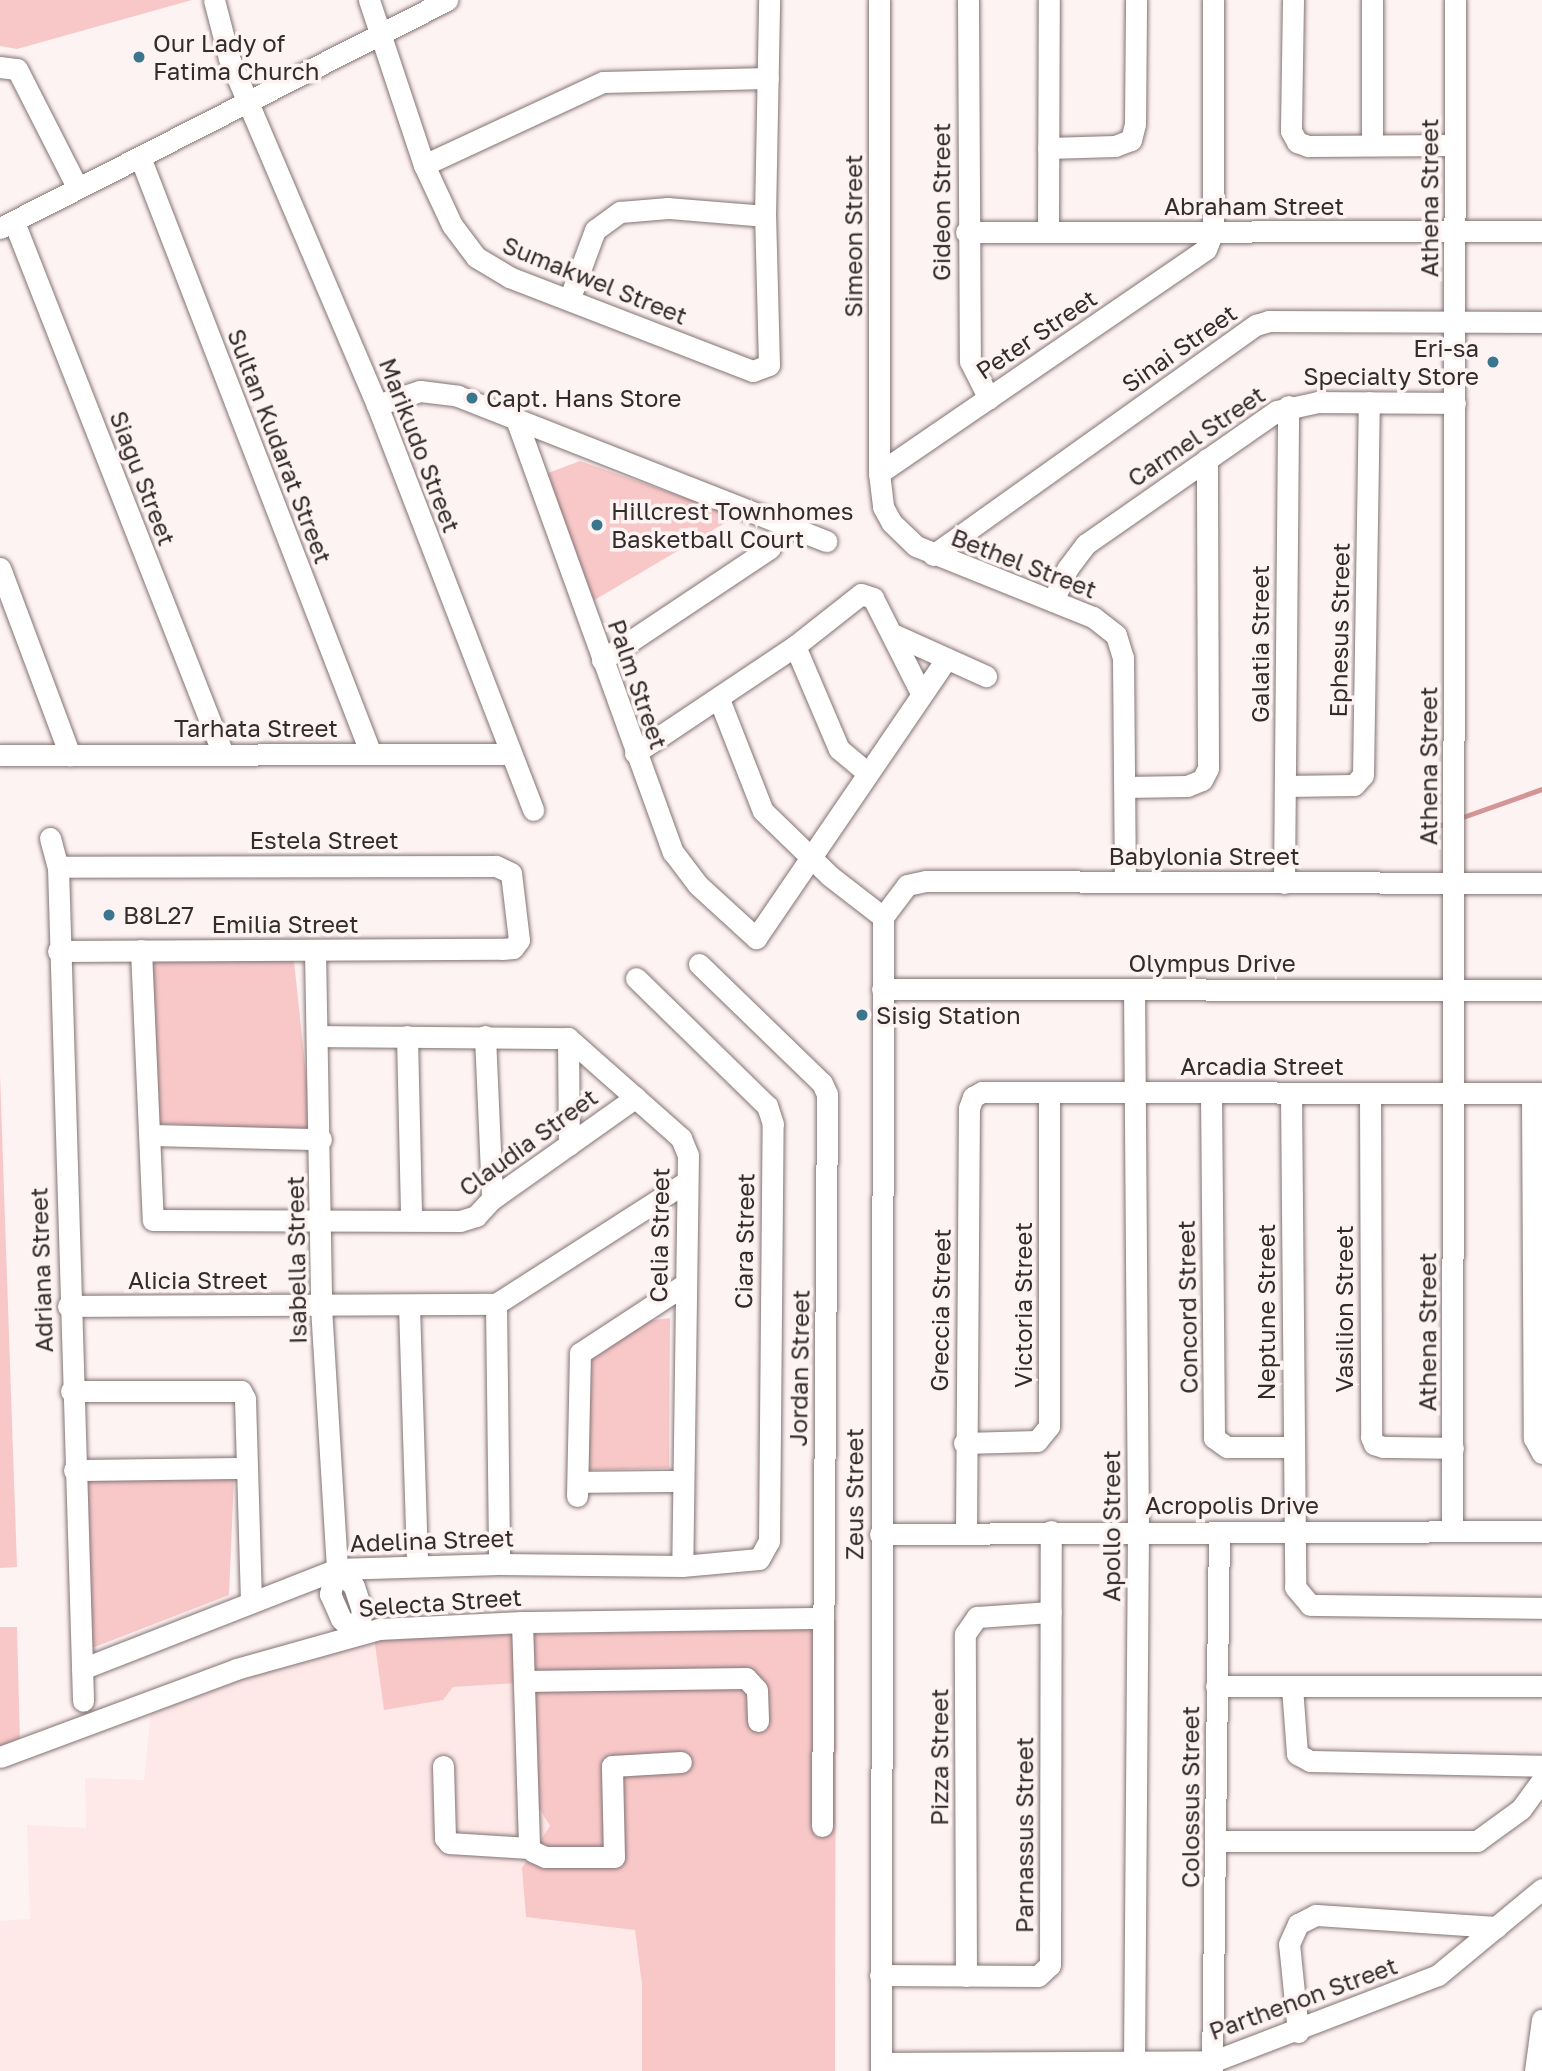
<!DOCTYPE html>
<html>
<head>
<meta charset="utf-8">
<style>
  body { margin:0 }
  #map { position:relative; width:1542px; height:2071px; overflow:hidden; background:#fef3f3; font-family:"Golos Text",sans-serif }
  div>[style] { position:absolute }
  [style*='--x'] { left:calc(var(--x)*1px); top:calc(var(--y)*1px); width:calc(var(--w)*1px); rotate:calc(var(--a)*1deg) }
  .built>* { inset:0; background:#fee8e8 }
  .green>* { inset:0; background:#f8c8c9 }
  .stream>* { height:5px; margin:-2.5px; padding:0 2.5px; transform-origin:2.5px; border-radius:2.5px; background:#d49597 }
  .roads { filter:drop-shadow(0 0 2px #837373) drop-shadow(0 0 2px #837373) }
  .minor>* { height:21px; margin:-10.5px; padding:0 10.5px; transform-origin:10.5px; border-radius:10.5px; background:#fff }
  .dots>* { width:19px; height:19px; translate:-50% -50%; box-sizing:border-box; border:4px solid #fef3f3; border-radius:50% }
  span { translate:-50% -50%; white-space:nowrap; text-align:center; line-height:1.15; -webkit-text-stroke:7px #fef3f3; paint-order:stroke }
  .poi-label { font-size:24px; color:#322c2c }
  .left { translate:0 -50%; text-align:left }
  .right { translate:-100% -50%; text-align:right }
  .street-label { font-size:24px; color:#322c2c }
</style>
</head>
<body>
<div id="map">
  <div class="built">
    <div style="clip-path:polygon(374px 1637px,453px 1687px,517px 1683px,530px 1793px,550px 1826px,522px 1868px,635px 1930px,642px 1985px,642px 2071px,0 2071px,0 1921px,30px 1919px,27px 1825px,86px 1828px,85px 1778px,144px 1780px,151px 1710px,237px 1674px)"></div>
  </div>
  <div class="green">
    <div style="clip-path:polygon(0 0,192px 0,17px 49px,0 46px)"></div>
    <div style="clip-path:polygon(580px 461px,737px 516px,586px 605px,540px 476px)"></div>
    <div style="clip-path:polygon(137px 949px,293px 952px,312px 1131px,147px 1123px)"></div>
    <div style="clip-path:polygon(0 1074px,17px 1567px,0 1568px)"></div>
    <div style="clip-path:polygon(670px 1318px,669px 1468px,583px 1470px,582px 1367px,647px 1321px)"></div>
    <div style="clip-path:polygon(234px 1477px,229px 1595px,87px 1650px,77px 1479px)"></div>
    <div style="clip-path:polygon(817px 1620px,836px 1620px,835px 2071px,642px 2071px,642px 1985px,635px 1930px,526px 1917px,522px 1868px,550px 1826px,530px 1793px,517px 1683px,453px 1687px,443px 1700px,384px 1710px,374px 1637px,813px 1629px)"></div>
    <div style="clip-path:polygon(0 1627px,17px 1627px,20px 1742px,0 1749px)"></div>
  </div>
  <div class="stream">
    <div style="--x:1460;--y:818;--w:87;--a:-19.5"></div>
    <div style="--x:1430;--y:828;--w:18;--a:-16"></div>
  </div>
  <div class="roads">
    <div class="minor">
      <div style="--x:214;--y:0;--w:60;--a:75.5"></div>
      <div style="--x:229;--y:58;--w:377;--a:66.9"></div>
      <div style="--x:377;--y:405;--w:434;--a:68.9"></div>
      <div style="--x:369;--y:0;--w:174;--a:71.6"></div>
      <div style="--x:424;--y:165;--w:66;--a:65"></div>
      <div style="--x:452;--y:225;--w:40;--a:53"></div>
      <div style="--x:476;--y:257;--w:39;--a:31"></div>
      <div style="--x:509;--y:277;--w:261;--a:21.1"></div>
      <div style="--x:753;--y:371;--w:17;--a:-21"></div>
      <div style="--x:769;--y:365;--w:149;--a:-91.5"></div>
      <div style="--x:765;--y:216;--w:216;--a:-88.9"></div>
      <div style="--x:879;--y:0;--w:473;--a:90"></div>
      <div style="--x:879;--y:473;--w:34;--a:83"></div>
      <div style="--x:883;--y:507;--w:18;--a:61"></div>
      <div style="--x:892;--y:523;--w:33;--a:44"></div>
      <div style="--x:916;--y:546;--w:191;--a:21.9"></div>
      <div style="--x:1093;--y:617;--w:29;--a:38"></div>
      <div style="--x:1116;--y:635;--w:24;--a:73"></div>
      <div style="--x:1123;--y:658;--w:224;--a:89.5"></div>
      <div style="--x:968;--y:0;--w:361;--a:89.7"></div>
      <div style="--x:970;--y:361;--w:42;--a:63.4"></div>
      <div style="--x:1293;--y:0;--w:131;--a:90.9"></div>
      <div style="--x:1291;--y:131;--w:13;--a:61"></div>
      <div style="--x:1297;--y:142;--w:12;--a:20"></div>
      <div style="--x:1308;--y:146;--w:147;--a:-0.4"></div>
      <div style="--x:1372;--y:0;--w:143;--a:90"></div>
      <div style="--x:0;--y:67;--w:17;--a:7"></div>
      <div style="--x:17;--y:69;--w:132;--a:63"></div>
      <div style="--x:1048;--y:148;--w:67;--a:-1.7"></div>
      <div style="--x:1115;--y:146;--w:17;--a:-21"></div>
      <div style="--x:1131;--y:140;--w:16;--a:-76"></div>
      <div style="--x:1135;--y:124;--w:124;--a:-89.5"></div>
      <div style="--x:140;--y:157;--w:640;--a:68.85"></div>
      <div style="--x:424;--y:165;--w:197;--a:-24.9"></div>
      <div style="--x:603;--y:82;--w:165;--a:-1.4"></div>
      <div style="--x:14;--y:222;--w:572;--a:68.55"></div>
      <div style="--x:0;--y:228;--w:502;--a:-27.02"></div>
      <div style="--x:966;--y:232;--w:576;--a:-0.1"></div>
      <div style="--x:1048;--y:232;--w:232;--a:-89.8"></div>
      <div style="--x:569;--y:300;--w:75;--a:-69.6"></div>
      <div style="--x:595;--y:230;--w:31;--a:-36"></div>
      <div style="--x:620;--y:212;--w:48;--a:-4.8"></div>
      <div style="--x:668;--y:208;--w:97;--a:4.7"></div>
      <div style="--x:377;--y:405;--w:45;--a:-18"></div>
      <div style="--x:420;--y:391;--w:38;--a:7"></div>
      <div style="--x:458;--y:396;--w:396;--a:21.5"></div>
      <div style="--x:516;--y:419;--w:461;--a:70.1"></div>
      <div style="--x:673;--y:852;--w:41;--a:52.9"></div>
      <div style="--x:698;--y:885;--w:79;--a:42.4"></div>
      <div style="--x:756;--y:938;--w:338;--a:-55.7"></div>
      <div style="--x:879;--y:473;--w:396;--a:-34.4"></div>
      <div style="--x:1206;--y:249;--w:18;--a:-68"></div>
      <div style="--x:1213;--y:232;--w:232;--a:-90"></div>
      <div style="--x:933;--y:555;--w:397;--a:-35.5"></div>
      <div style="--x:1256;--y:325;--w:14;--a:-17"></div>
      <div style="--x:1269;--y:321;--w:273;--a:0.2"></div>
      <div style="--x:0;--y:568;--w:200;--a:69.5"></div>
      <div style="--x:1053;--y:601;--w:35;--a:-66"></div>
      <div style="--x:1067;--y:569;--w:31;--a:-53"></div>
      <div style="--x:1086;--y:544;--w:233;--a:-34.9"></div>
      <div style="--x:1277;--y:411;--w:42;--a:-12.4"></div>
      <div style="--x:1318;--y:402;--w:137;--a:0.4"></div>
      <div style="--x:895;--y:635;--w:100;--a:24.3"></div>
      <div style="--x:795;--y:646;--w:112;--a:66.9"></div>
      <div style="--x:839;--y:749;--w:35;--a:40"></div>
      <div style="--x:602;--y:660;--w:202;--a:-33.7"></div>
      <div style="--x:719;--y:699;--w:120;--a:68.6"></div>
      <div style="--x:763;--y:811;--w:93;--a:44.1"></div>
      <div style="--x:830;--y:876;--w:67;--a:37.7"></div>
      <div style="--x:635;--y:753;--w:192;--a:-33.8"></div>
      <div style="--x:795;--y:646;--w:84;--a:-38.2"></div>
      <div style="--x:861;--y:594;--w:13;--a:18"></div>
      <div style="--x:873;--y:598;--w:106;--a:63.2"></div>
      <div style="--x:0;--y:755;--w:511;--a:-0.11"></div>
      <div style="--x:1285;--y:786;--w:69;--a:-0.8"></div>
      <div style="--x:1354;--y:785;--w:13;--a:-48"></div>
      <div style="--x:1363;--y:775;--w:373;--a:-89.1"></div>
      <div style="--x:1125;--y:787;--w:62;--a:-0.9"></div>
      <div style="--x:1187;--y:786;--w:16;--a:-22"></div>
      <div style="--x:1202;--y:780;--w:13;--a:-63"></div>
      <div style="--x:1208;--y:768;--w:309;--a:-90.2"></div>
      <div style="--x:50;--y:838;--w:30;--a:75"></div>
      <div style="--x:58;--y:867;--w:834;--a:88.28"></div>
      <div style="--x:1284;--y:883;--w:477;--a:-89.5"></div>
      <div style="--x:883;--y:917;--w:40;--a:-53"></div>
      <div style="--x:907;--y:885;--w:19;--a:-12"></div>
      <div style="--x:926;--y:881;--w:616;--a:0.19"></div>
      <div style="--x:141;--y:950;--w:270;--a:87.5"></div>
      <div style="--x:153;--y:1220;--w:307;--a:0.2"></div>
      <div style="--x:460;--y:1221;--w:17;--a:-17"></div>
      <div style="--x:476;--y:1216;--w:23;--a:-47"></div>
      <div style="--x:492;--y:1199;--w:176;--a:-35.3"></div>
      <div style="--x:315;--y:950;--w:357;--a:89"></div>
      <div style="--x:321;--y:1307;--w:262;--a:86.5"></div>
      <div style="--x:337;--y:1569;--w:26;--a:106"></div>
      <div style="--x:330;--y:1594;--w:27;--a:66"></div>
      <div style="--x:341;--y:1619;--w:21;--a:41"></div>
      <div style="--x:357;--y:1633;--w:23;--a:-77"></div>
      <div style="--x:362;--y:1611;--w:26;--a:-108"></div>
      <div style="--x:354;--y:1586;--w:24;--a:-135"></div>
      <div style="--x:58;--y:951;--w:444;--a:-0.3"></div>
      <div style="--x:502;--y:949;--w:11;--a:-5"></div>
      <div style="--x:513;--y:948;--w:10;--a:-53"></div>
      <div style="--x:519;--y:940;--w:67;--a:-96.8"></div>
      <div style="--x:511;--y:873;--w:17;--a:-155"></div>
      <div style="--x:496;--y:866;--w:438;--a:179.9"></div>
      <div style="--x:699;--y:964;--w:171;--a:44.1"></div>
      <div style="--x:822;--y:1083;--w:12;--a:66"></div>
      <div style="--x:827;--y:1094;--w:732;--a:90.39"></div>
      <div style="--x:882;--y:989;--w:660;--a:0.09"></div>
      <div style="--x:320;--y:1036;--w:248;--a:0.5"></div>
      <div style="--x:568;--y:1038;--w:151;--a:41.5"></div>
      <div style="--x:681;--y:1138;--w:18;--a:68"></div>
      <div style="--x:688;--y:1155;--w:411;--a:90.8"></div>
      <div style="--x:407;--y:1036;--w:182;--a:88.7"></div>
      <div style="--x:485;--y:1036;--w:163;--a:87.5"></div>
      <div style="--x:568;--y:1038;--w:107;--a:89.5"></div>
      <div style="--x:1211;--y:1092;--w:346;--a:89.5"></div>
      <div style="--x:1214;--y:1438;--w:16;--a:35"></div>
      <div style="--x:1227;--y:1447;--w:66;--a:0"></div>
      <div style="--x:1291;--y:1093;--w:494;--a:89.5"></div>
      <div style="--x:1295;--y:1587;--w:23;--a:50"></div>
      <div style="--x:1310;--y:1605;--w:232;--a:0.7"></div>
      <div style="--x:1370;--y:1093;--w:344;--a:89.8"></div>
      <div style="--x:1371;--y:1437;--w:8;--a:67"></div>
      <div style="--x:1374;--y:1444;--w:9;--a:18"></div>
      <div style="--x:1383;--y:1447;--w:70;--a:0.8"></div>
      <div style="--x:1532;--y:1093;--w:345;--a:89.7"></div>
      <div style="--x:1534;--y:1438;--w:17;--a:62"></div>
      <div style="--x:152;--y:1135;--w:169;--a:1.4"></div>
      <div style="--x:496;--y:1304;--w:260;--a:89.3"></div>
      <div style="--x:496;--y:1304;--w:226;--a:-32.7"></div>
      <div style="--x:68;--y:1306;--w:428;--a:-0.3"></div>
      <div style="--x:409;--y:1306;--w:259;--a:88.2"></div>
      <div style="--x:71;--y:1391;--w:170;--a:0"></div>
      <div style="--x:241;--y:1391;--w:9;--a:63"></div>
      <div style="--x:245;--y:1399;--w:203;--a:88.3"></div>
      <div style="--x:964;--y:1443;--w:73;--a:-1.6"></div>
      <div style="--x:1037;--y:1441;--w:19;--a:-51"></div>
      <div style="--x:1049;--y:1426;--w:334;--a:-90"></div>
      <div style="--x:74;--y:1470;--w:170;--a:-0.7"></div>
      <div style="--x:578;--y:1482;--w:104;--a:-0.6"></div>
      <div style="--x:577;--y:1496;--w:143;--a:-88.8"></div>
      <div style="--x:580;--y:1353;--w:124;--a:-33.2"></div>
      <div style="--x:1452;--y:1531;--w:1531;--a:-89.89"></div>
      <div style="--x:966;--y:1533;--w:425;--a:-89.6"></div>
      <div style="--x:969;--y:1108;--w:12;--a:-70"></div>
      <div style="--x:973;--y:1097;--w:10;--a:-29"></div>
      <div style="--x:982;--y:1092;--w:560;--a:0.1"></div>
      <div style="--x:880;--y:1534;--w:662;--a:-0.26"></div>
      <div style="--x:522;--y:1622;--w:226;--a:88.2"></div>
      <div style="--x:529;--y:1848;--w:6;--a:39"></div>
      <div style="--x:534;--y:1852;--w:12;--a:24"></div>
      <div style="--x:545;--y:1857;--w:69;--a:0"></div>
      <div style="--x:614;--y:1857;--w:91;--a:-91.3"></div>
      <div style="--x:612;--y:1766;--w:69;--a:-3.3"></div>
      <div style="--x:82;--y:1669;--w:274;--a:-21.4"></div>
      <div style="--x:337;--y:1569;--w:162;--a:-1.8"></div>
      <div style="--x:499;--y:1564;--w:183;--a:0.6"></div>
      <div style="--x:682;--y:1566;--w:77;--a:-5.2"></div>
      <div style="--x:759;--y:1559;--w:21;--a:-61"></div>
      <div style="--x:769;--y:1541;--w:417;--a:-89.5"></div>
      <div style="--x:773;--y:1124;--w:19;--a:-108"></div>
      <div style="--x:767;--y:1106;--w:183;--a:-135.7"></div>
      <div style="--x:524;--y:1681;--w:222;--a:-0.8"></div>
      <div style="--x:746;--y:1678;--w:16;--a:47"></div>
      <div style="--x:757;--y:1690;--w:31;--a:88"></div>
      <div style="--x:1216;--y:1686;--w:326;--a:0"></div>
      <div style="--x:1292;--y:1687;--w:67;--a:85.7"></div>
      <div style="--x:1297;--y:1754;--w:15;--a:28"></div>
      <div style="--x:1310;--y:1761;--w:232;--a:1.2"></div>
      <div style="--x:0;--y:1757;--w:252;--a:-20.4"></div>
      <div style="--x:236;--y:1669;--w:148;--a:-15.6"></div>
      <div style="--x:379;--y:1629;--w:143;--a:-2.8"></div>
      <div style="--x:522;--y:1622;--w:298;--a:-0.8"></div>
      <div style="--x:443;--y:1766;--w:72;--a:88.4"></div>
      <div style="--x:445;--y:1838;--w:6;--a:51"></div>
      <div style="--x:449;--y:1843;--w:80;--a:3.6"></div>
      <div style="--x:1217;--y:1841;--w:260;--a:0"></div>
      <div style="--x:1477;--y:1841;--w:54;--a:-36"></div>
      <div style="--x:1521;--y:1809;--w:36;--a:-54"></div>
      <div style="--x:880;--y:1975;--w:158;--a:0.4"></div>
      <div style="--x:1038;--y:1976;--w:16;--a:-43"></div>
      <div style="--x:1050;--y:1965;--w:434;--a:-89.9"></div>
      <div style="--x:966;--y:1976;--w:342;--a:-90.2"></div>
      <div style="--x:965;--y:1634;--w:21;--a:-55"></div>
      <div style="--x:977;--y:1617;--w:74;--a:-3.9"></div>
      <div style="--x:1298;--y:2032;--w:88;--a:-95.8"></div>
      <div style="--x:1289;--y:1944;--w:22;--a:-66"></div>
      <div style="--x:1298;--y:1924;--w:20;--a:-27"></div>
      <div style="--x:1316;--y:1915;--w:181;--a:3.8"></div>
      <div style="--x:881;--y:2063;--w:333;--a:-0.3"></div>
      <div style="--x:1214;--y:2061;--w:240;--a:-21"></div>
      <div style="--x:1438;--y:1975;--w:135;--a:-39.6"></div>
      <div style="--x:1134;--y:2063;--w:533;--a:-89.57"></div>
      <div style="--x:1138;--y:1530;--w:541;--a:-90.42"></div>
      <div style="--x:881;--y:2071;--w:1154;--a:-89.9"></div>
      <div style="--x:1212;--y:2071;--w:539;--a:-89.26"></div>
      <div style="--x:1535;--y:2071;--w:52;--a:-82.3"></div>
    </div>
  </div>
  <div class="dots">
    <div style="left:139px;top:57px;background:#3b768f"></div>
    <div style="left:1493px;top:362px;background:#3b768f"></div>
    <div style="left:472px;top:398px;background:#3b768f"></div>
    <div style="left:597px;top:525px;background:#3b768f"></div>
    <div style="left:109px;top:915px;background:#3b768f"></div>
    <div style="left:862px;top:1015px;background:#3b768f"></div>
  </div>
  <div class="poi-label">
    <span class="left" style="left:153px;top:57px">Our Lady of<br>Fatima Church</span>
    <span class="right" style="left:1479px;top:362px">Eri-sa<br>Specialty Store</span>
    <span class="left" style="left:486px;top:398px">Capt. Hans Store</span>
    <span class="left" style="left:611px;top:525px">Hillcrest Townhomes<br>Basketball Court</span>
    <span class="left" style="left:123px;top:915px">B8L27</span>
    <span class="left" style="left:876px;top:1015px">Sisig Station</span>
  </div>
  <div class="street-label">
    <span style="left:1429px;top:198px;rotate:-90deg">Athena Street</span>
    <span style="left:941px;top:202px;rotate:-90deg">Gideon Street</span>
    <span style="left:1254px;top:206px">Abraham Street</span>
    <span style="left:853px;top:236px;rotate:-90deg">Simeon Street</span>
    <span style="left:595px;top:280px;rotate:22deg">Sumakwel Street</span>
    <span style="left:1036px;top:334px;rotate:-34deg">Peter Street</span>
    <span style="left:1179px;top:348px;rotate:-35deg">Sinai Street</span>
    <span style="left:1196px;top:436px;rotate:-34deg">Carmel Street</span>
    <span style="left:420px;top:445px;rotate:69deg">Marikudo Street</span>
    <span style="left:280px;top:446px;rotate:69deg">Sultan Kudarat Street</span>
    <span style="left:143px;top:478px;rotate:69deg">Siagu Street</span>
    <span style="left:1024px;top:563px;rotate:21deg">Bethel Street</span>
    <span style="left:1339px;top:630px;rotate:-89deg">Ephesus Street</span>
    <span style="left:1260px;top:644px;rotate:-90deg">Galatia Street</span>
    <span style="left:638px;top:684px;rotate:71deg">Palm Street</span>
    <span style="left:256px;top:728px">Tarhata Street</span>
    <span style="left:1428px;top:766px;rotate:-90deg">Athena Street</span>
    <span style="left:324px;top:840px">Estela Street</span>
    <span style="left:1204px;top:856px">Babylonia Street</span>
    <span style="left:285px;top:924px">Emilia Street</span>
    <span style="left:1212px;top:963px">Olympus Drive</span>
    <span style="left:1262px;top:1066px">Arcadia Street</span>
    <span style="left:528px;top:1142px;rotate:-36deg">Claudia Street</span>
    <span style="left:659px;top:1235px;rotate:-89deg">Celia Street</span>
    <span style="left:744px;top:1241px;rotate:-89deg">Ciara Street</span>
    <span style="left:296px;top:1260px;rotate:-91deg">Isabella Street</span>
    <span style="left:41px;top:1270px;rotate:-92deg">Adriana Street</span>
    <span style="left:198px;top:1280px">Alicia Street</span>
    <span style="left:1023px;top:1305px;rotate:-90deg">Victoria Street</span>
    <span style="left:1187px;top:1307px;rotate:-91deg">Concord Street</span>
    <span style="left:1344px;top:1309px;rotate:-90deg">Vasilion Street</span>
    <span style="left:940px;top:1310px;rotate:-89deg">Greccia Street</span>
    <span style="left:1266px;top:1312px;rotate:-90deg">Neptune Street</span>
    <span style="left:1427px;top:1332px;rotate:-90deg">Athena Street</span>
    <span style="left:799px;top:1368px;rotate:-89deg">Jordan Street</span>
    <span style="left:854px;top:1494px;rotate:-90deg">Zeus Street</span>
    <span style="left:1232px;top:1505px">Acropolis Drive</span>
    <span style="left:1111px;top:1526px;rotate:-90deg">Apollo Street</span>
    <span style="left:432px;top:1540px;rotate:-2deg">Adelina Street</span>
    <span style="left:440px;top:1602px;rotate:-4deg">Selecta Street</span>
    <span style="left:939px;top:1757px;rotate:-90deg">Pizza Street</span>
    <span style="left:1190px;top:1797px;rotate:-90deg">Colossus Street</span>
    <span style="left:1024px;top:1835px;rotate:-90deg">Parnassus Street</span>
    <span style="left:1303px;top:1998px;rotate:-20deg">Parthenon Street</span>
  </div>
</div>
</body>
</html>
